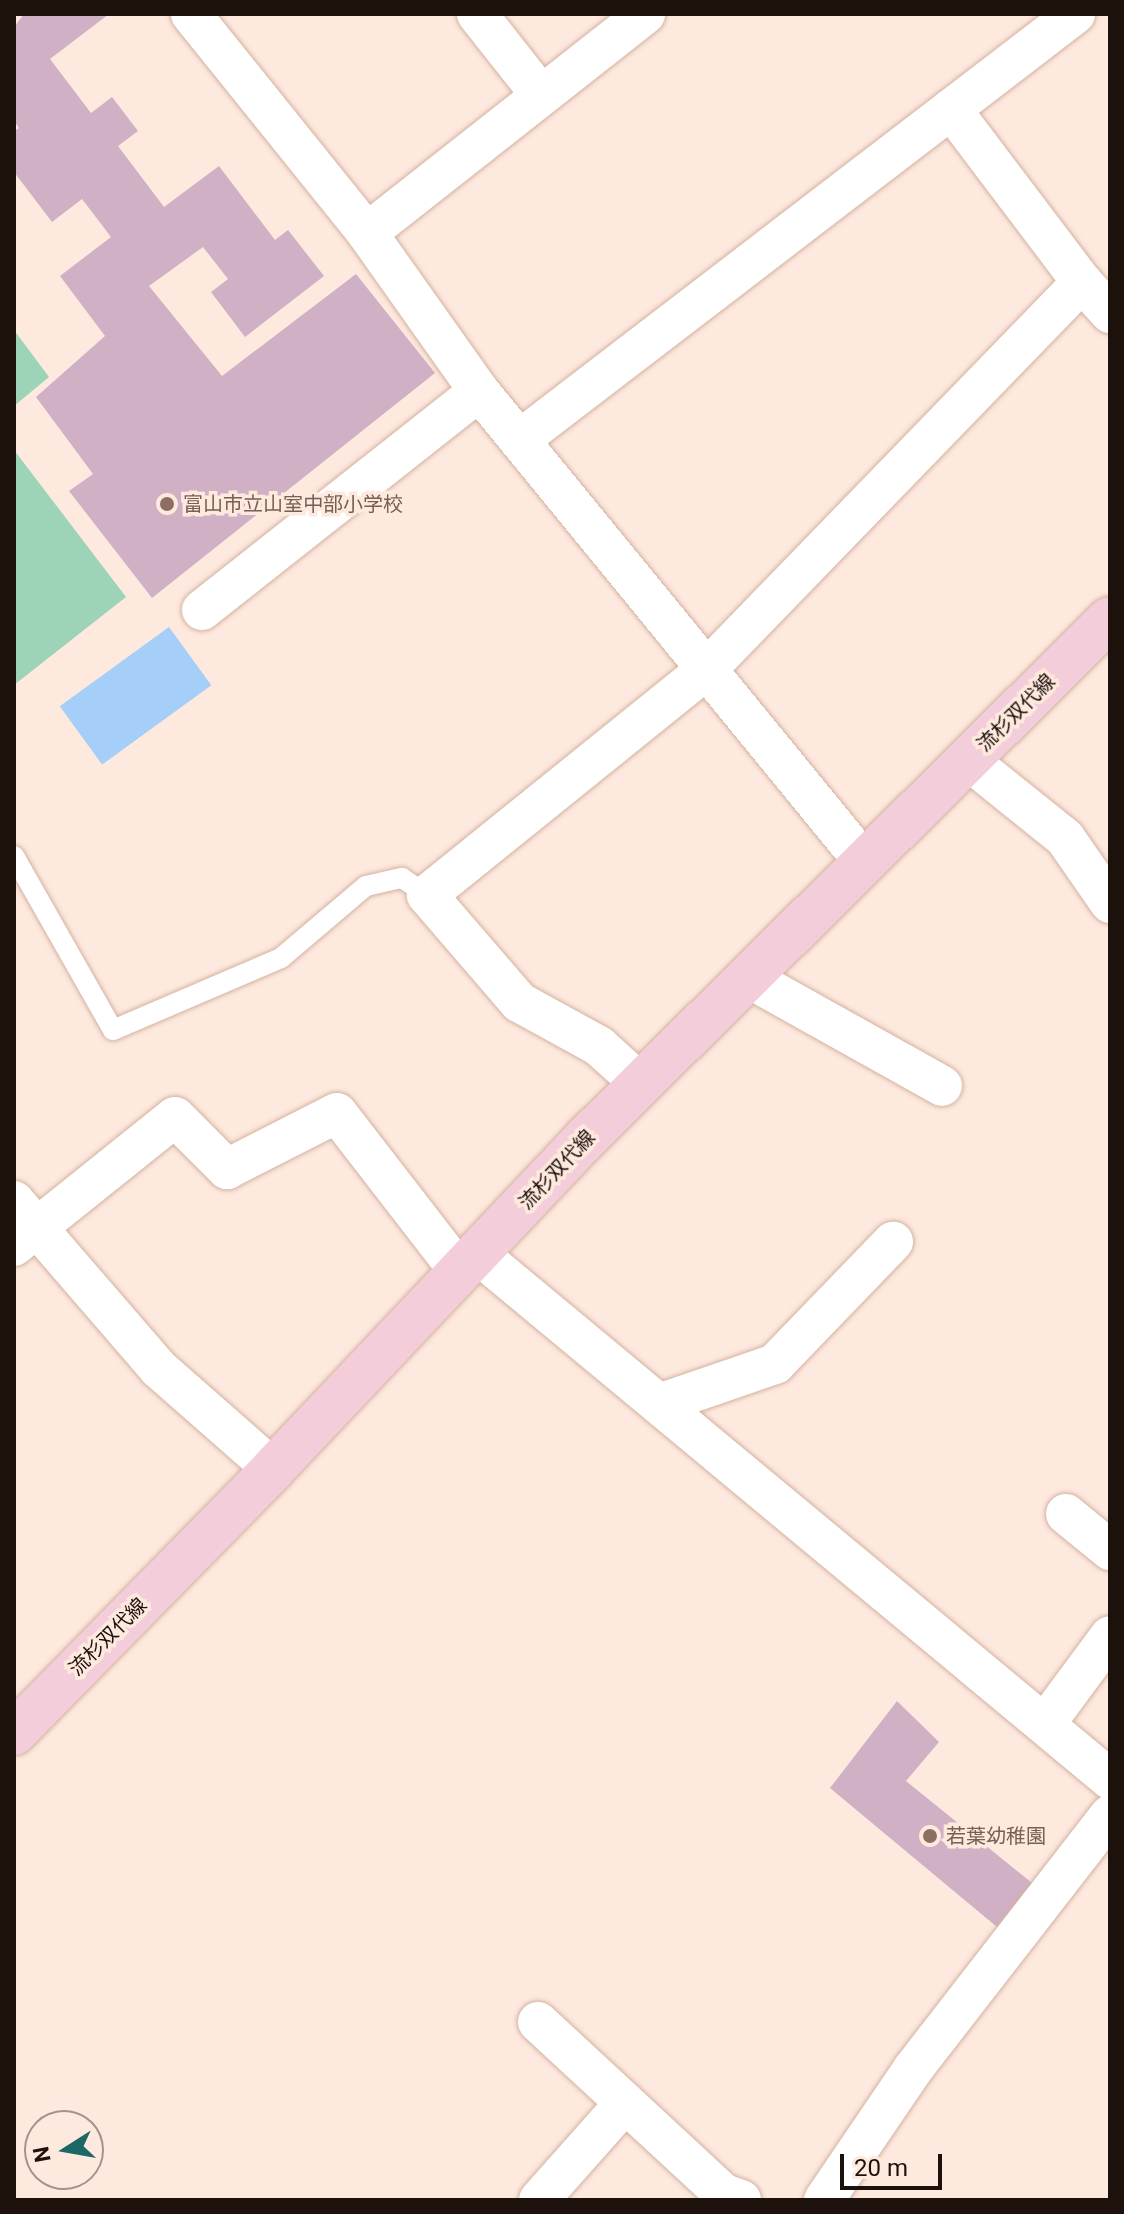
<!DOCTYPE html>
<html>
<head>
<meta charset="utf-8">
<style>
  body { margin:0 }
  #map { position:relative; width:1124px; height:2214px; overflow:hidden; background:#fee9de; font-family:Roboto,"Noto Sans JP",sans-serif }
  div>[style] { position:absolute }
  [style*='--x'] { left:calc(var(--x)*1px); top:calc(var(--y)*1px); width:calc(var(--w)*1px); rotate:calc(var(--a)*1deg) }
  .green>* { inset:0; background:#9dd3b6 }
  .water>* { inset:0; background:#a5cef8; transform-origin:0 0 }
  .building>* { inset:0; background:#cfb0c5 }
  .roads { filter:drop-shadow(0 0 2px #d3b2a0) drop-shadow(0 0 2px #d3b2a0) }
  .lane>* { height:20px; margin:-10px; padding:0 10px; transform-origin:10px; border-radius:10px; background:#fff }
  .street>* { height:40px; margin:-20px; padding:0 20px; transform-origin:20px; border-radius:20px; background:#fff }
  .secondary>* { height:44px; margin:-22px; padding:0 22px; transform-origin:22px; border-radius:22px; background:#f4cdda }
  .dots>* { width:22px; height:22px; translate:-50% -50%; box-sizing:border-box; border:4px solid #fee9de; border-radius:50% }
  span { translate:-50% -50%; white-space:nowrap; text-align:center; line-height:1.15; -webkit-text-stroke:7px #fee9de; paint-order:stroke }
  .education-label { font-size:20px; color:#785e54 }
  .left { translate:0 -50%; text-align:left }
  .street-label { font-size:20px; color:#1d110b }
  .frame { position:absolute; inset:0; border:16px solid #1d110b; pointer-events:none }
  .north { position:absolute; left:24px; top:2110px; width:80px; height:80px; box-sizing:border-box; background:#fee9de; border:2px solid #a4938a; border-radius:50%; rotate:259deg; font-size:22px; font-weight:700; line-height:32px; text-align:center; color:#1d110b }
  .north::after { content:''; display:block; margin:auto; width:28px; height:36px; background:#1b6867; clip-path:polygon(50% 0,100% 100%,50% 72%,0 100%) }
  .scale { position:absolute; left:840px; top:2154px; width:102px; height:36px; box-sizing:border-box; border:4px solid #1d110b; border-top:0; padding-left:10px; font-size:24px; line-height:28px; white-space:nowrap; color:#1d110b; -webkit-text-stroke:6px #fee9de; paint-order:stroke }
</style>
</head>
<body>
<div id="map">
  <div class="green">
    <div style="clip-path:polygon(14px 330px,49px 377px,14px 406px)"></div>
    <div style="clip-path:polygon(14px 450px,126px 597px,14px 685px)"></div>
  </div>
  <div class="water">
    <div style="left:169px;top:627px;width:72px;height:135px;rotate:54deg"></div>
  </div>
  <div class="building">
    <div style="clip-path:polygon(24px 14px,109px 14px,50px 59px,91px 113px,112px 97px,138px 131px,118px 146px,164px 207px,219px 166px,275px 240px,288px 230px,324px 276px,245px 337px,211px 292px,228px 279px,203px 247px,149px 286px,222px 376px,356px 274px,435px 373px,152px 598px,69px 491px,93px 474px,36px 397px,105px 336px,60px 276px,111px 237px,82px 199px,52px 222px,14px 172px,14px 131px,19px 128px,14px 121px,14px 27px)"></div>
    <div style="clip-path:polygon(897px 1701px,939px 1742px,906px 1781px,1032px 1883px,997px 1927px,830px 1788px)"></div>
  </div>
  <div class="roads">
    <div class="lane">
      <div style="--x:14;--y:856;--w:200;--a:60.4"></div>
      <div style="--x:113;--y:1030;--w:183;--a:-23.2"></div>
      <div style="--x:281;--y:958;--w:111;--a:-40.3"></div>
      <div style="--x:366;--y:886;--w:37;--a:-13"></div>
      <div style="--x:402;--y:878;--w:30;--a:34"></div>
    </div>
    <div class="street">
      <div style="--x:191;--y:14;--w:281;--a:51.2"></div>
      <div style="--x:367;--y:233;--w:194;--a:54.7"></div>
      <div style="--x:479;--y:391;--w:610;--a:50.72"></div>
      <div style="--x:477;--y:14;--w:103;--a:51.7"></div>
      <div style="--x:951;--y:109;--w:217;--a:52.9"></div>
      <div style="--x:367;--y:233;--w:354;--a:-38.2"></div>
      <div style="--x:522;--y:438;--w:697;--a:-37.48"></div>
      <div style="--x:202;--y:610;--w:353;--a:-38.3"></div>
      <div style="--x:968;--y:760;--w:124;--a:38.8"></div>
      <div style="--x:1065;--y:838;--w:79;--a:55.3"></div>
      <div style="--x:749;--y:978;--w:221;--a:29.2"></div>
      <div style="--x:641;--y:1084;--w:57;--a:-137.9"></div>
      <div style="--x:599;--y:1046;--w:91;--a:-151.2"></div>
      <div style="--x:519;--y:1002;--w:141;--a:-130.7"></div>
      <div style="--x:427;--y:895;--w:361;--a:-38.9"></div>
      <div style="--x:708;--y:668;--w:537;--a:-45.9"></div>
      <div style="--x:1082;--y:282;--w:42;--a:47.9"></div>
      <div style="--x:14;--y:1201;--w:221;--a:49.2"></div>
      <div style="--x:158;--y:1368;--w:153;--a:41.3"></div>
      <div style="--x:14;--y:1246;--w:206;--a:-38.7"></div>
      <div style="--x:175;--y:1117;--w:74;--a:45"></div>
      <div style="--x:227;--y:1169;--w:123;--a:-27"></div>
      <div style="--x:337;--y:1113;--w:201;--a:52.3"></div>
      <div style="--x:478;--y:1254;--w:822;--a:39.72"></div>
      <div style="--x:659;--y:1404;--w:123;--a:-19"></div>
      <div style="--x:775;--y:1364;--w:170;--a:-46"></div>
      <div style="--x:1066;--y:1514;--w:57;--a:39.3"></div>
      <div style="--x:1045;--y:1724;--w:109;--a:-53.5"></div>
      <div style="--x:538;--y:2022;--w:253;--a:42.8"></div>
      <div style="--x:724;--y:2194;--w:18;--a:19"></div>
      <div style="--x:539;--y:2200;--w:130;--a:-48.4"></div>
      <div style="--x:824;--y:2200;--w:158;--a:-55.8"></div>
      <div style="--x:913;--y:2069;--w:321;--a:-52.2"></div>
    </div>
    <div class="secondary">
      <div style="--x:14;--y:1733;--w:370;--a:-45.5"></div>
      <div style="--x:273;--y:1469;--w:453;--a:-46.6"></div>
      <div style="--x:584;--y:1140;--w:740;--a:-44.73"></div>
    </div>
  </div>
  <div class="dots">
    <div style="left:167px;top:504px;background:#8d6e63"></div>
    <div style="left:930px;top:1836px;background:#8d6e63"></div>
  </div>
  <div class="education-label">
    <span class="left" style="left:183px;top:504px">富山市立山室中部小学校</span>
    <span class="left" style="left:946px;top:1836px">若葉幼稚園</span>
  </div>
  <div class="street-label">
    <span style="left:1016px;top:713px;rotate:-45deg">流杉双代線</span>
    <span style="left:557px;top:1170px;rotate:-47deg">流杉双代線</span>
    <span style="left:108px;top:1637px;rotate:-45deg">流杉双代線</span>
  </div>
  <div class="frame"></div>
  <div class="north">N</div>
  <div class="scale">20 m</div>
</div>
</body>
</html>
